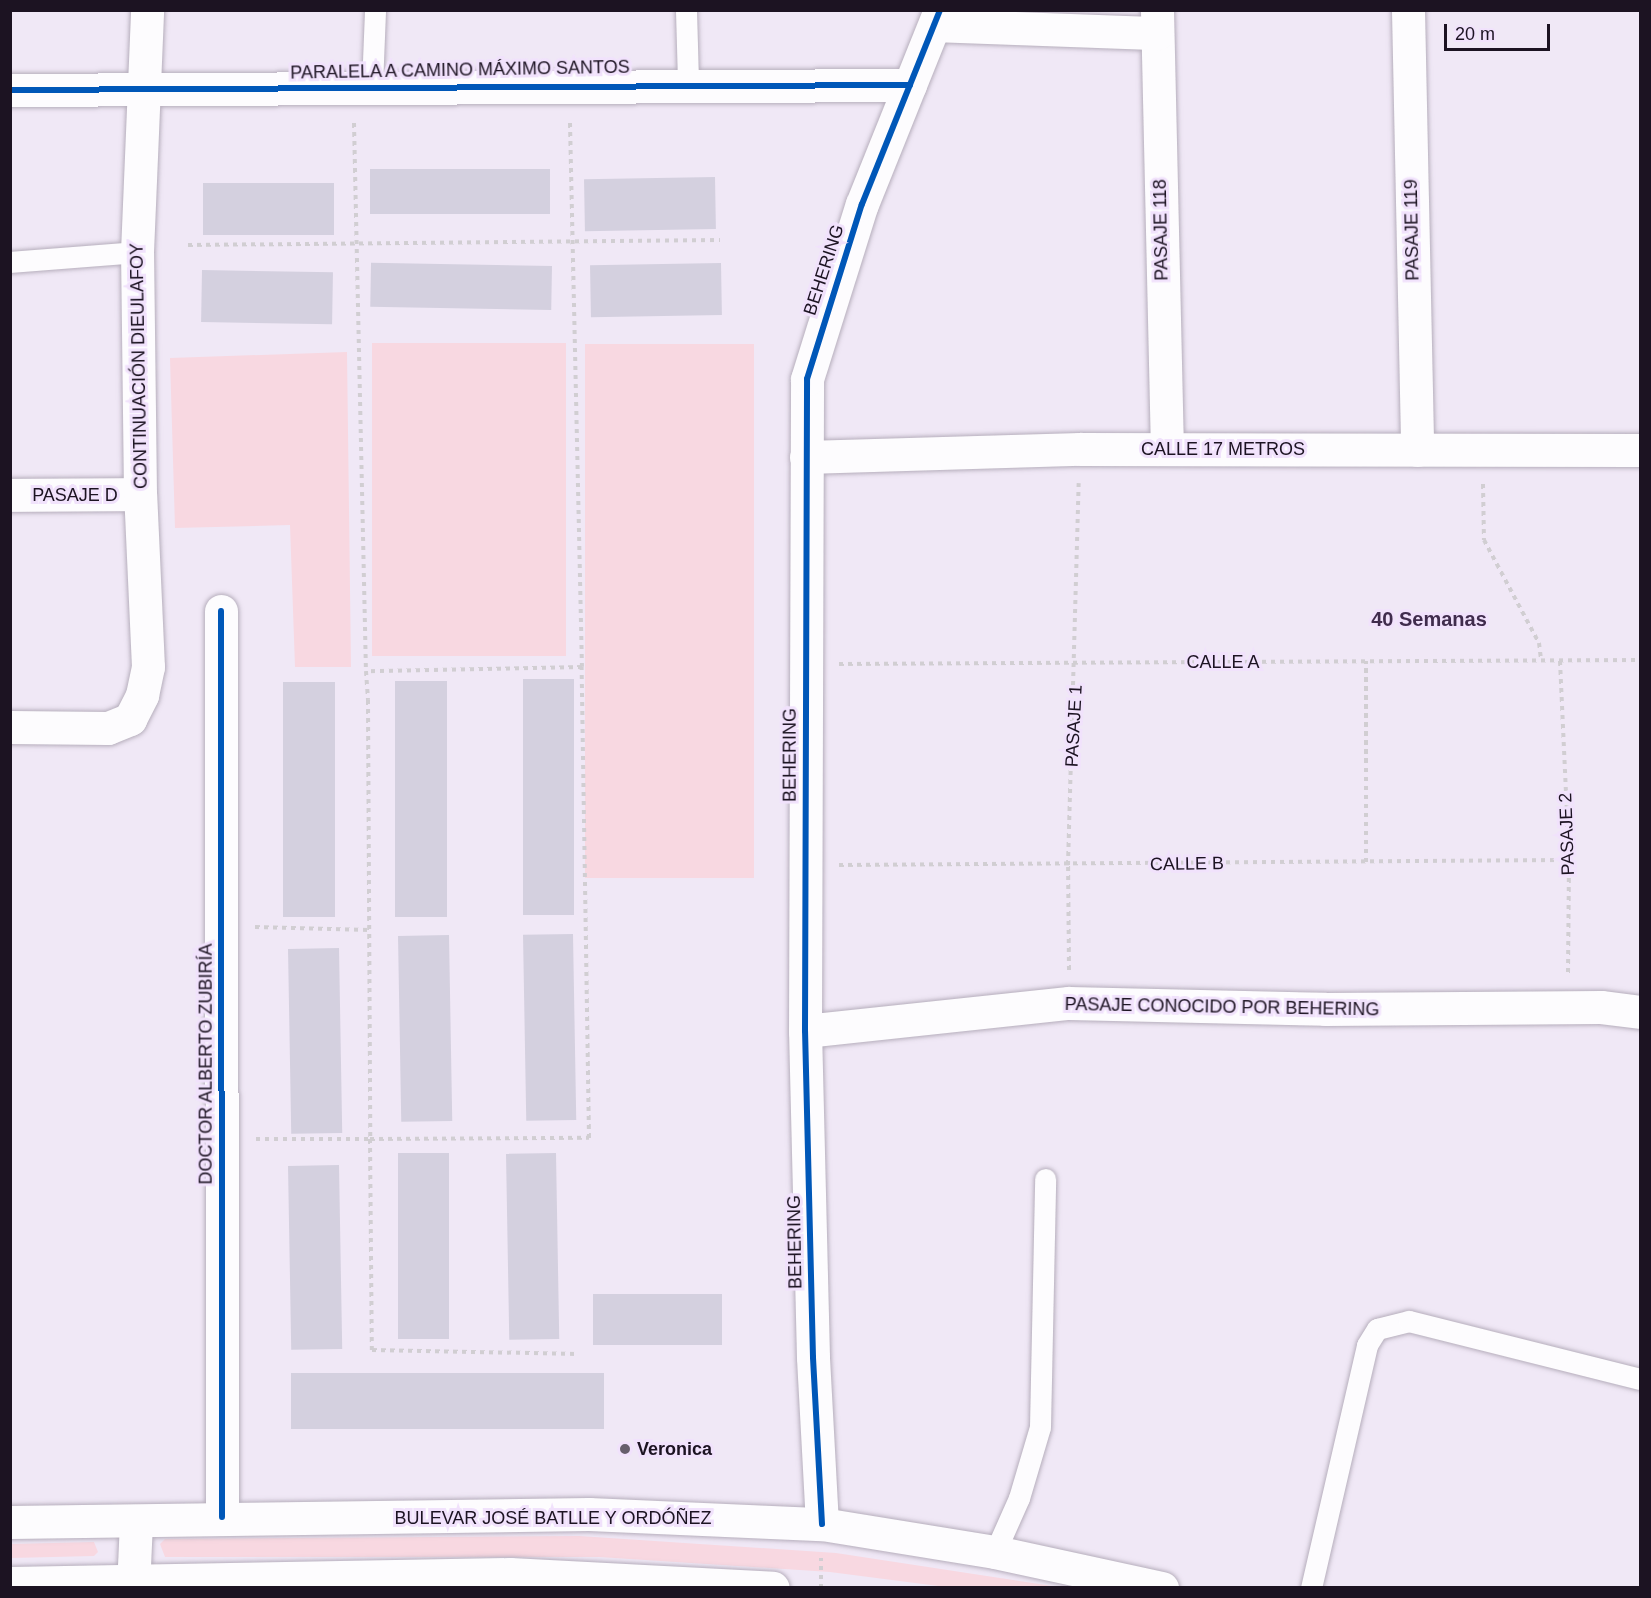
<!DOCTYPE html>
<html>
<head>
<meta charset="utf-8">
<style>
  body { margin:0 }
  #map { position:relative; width:1651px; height:1598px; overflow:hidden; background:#f0e8f6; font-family:Helvetica,sans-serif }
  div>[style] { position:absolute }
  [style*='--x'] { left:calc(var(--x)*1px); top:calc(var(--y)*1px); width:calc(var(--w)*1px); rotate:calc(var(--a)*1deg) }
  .green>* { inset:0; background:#f8d8e1; transform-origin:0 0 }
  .building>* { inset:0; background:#d4d0df; transform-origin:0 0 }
  .path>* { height:4px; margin-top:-2px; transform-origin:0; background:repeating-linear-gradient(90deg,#d1ced2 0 4.5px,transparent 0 9px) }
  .roads { filter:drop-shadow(0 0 2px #b6aebc) drop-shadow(0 0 2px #b6aebc) }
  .lane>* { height:21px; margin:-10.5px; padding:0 10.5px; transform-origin:10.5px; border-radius:10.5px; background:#fdfcfe }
  .street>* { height:33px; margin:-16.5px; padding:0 16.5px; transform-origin:16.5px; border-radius:16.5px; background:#fdfcfe }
  .primary>* { height:33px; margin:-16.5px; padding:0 16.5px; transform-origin:16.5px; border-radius:16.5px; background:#fdfcfe }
  .cycleway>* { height:6px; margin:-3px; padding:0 3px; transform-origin:3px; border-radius:3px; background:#0057b8 }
  .dots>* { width:16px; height:16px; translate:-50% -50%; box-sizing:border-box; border:3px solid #f1e2fc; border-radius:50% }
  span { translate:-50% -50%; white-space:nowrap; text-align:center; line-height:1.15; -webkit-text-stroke:6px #f1e2fc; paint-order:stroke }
  .street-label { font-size:18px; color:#1c1322 }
  .poi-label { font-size:18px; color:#1c1322; font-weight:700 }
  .left { translate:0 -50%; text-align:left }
  .neighbourhood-label { font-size:20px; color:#402c4d; font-weight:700 }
  .frame { position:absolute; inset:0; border:12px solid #1c1322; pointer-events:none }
  .scale { position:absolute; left:1444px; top:24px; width:106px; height:27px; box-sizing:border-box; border:3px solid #1c1322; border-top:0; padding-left:8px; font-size:18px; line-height:21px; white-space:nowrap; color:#1c1322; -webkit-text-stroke:4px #f1e2fc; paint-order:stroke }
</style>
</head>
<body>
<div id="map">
  <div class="green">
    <div style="left:566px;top:343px;width:313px;height:194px;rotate:90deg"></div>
    <div style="left:585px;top:344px;width:169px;height:534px"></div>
    <div style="clip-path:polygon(347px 352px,351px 667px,295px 667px,290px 525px,175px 528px,170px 358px)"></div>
    <div style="clip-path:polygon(579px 1536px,836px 1553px,1059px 1587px,946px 1587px,830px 1572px,599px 1557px,165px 1557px,160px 1544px,165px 1539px)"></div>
    <div style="clip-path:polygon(94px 1542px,98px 1552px,94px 1556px,11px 1558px,11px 1544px)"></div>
  </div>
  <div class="building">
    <div style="left:550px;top:169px;width:45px;height:180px;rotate:90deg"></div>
    <div style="left:715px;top:177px;width:52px;height:131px;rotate:89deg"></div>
    <div style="left:203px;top:183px;width:131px;height:52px"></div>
    <div style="left:721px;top:263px;width:52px;height:131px;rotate:89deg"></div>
    <div style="left:552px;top:266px;width:44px;height:181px;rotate:91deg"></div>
    <div style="left:202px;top:270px;width:131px;height:52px;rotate:1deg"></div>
    <div style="left:523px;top:679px;width:51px;height:236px"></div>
    <div style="left:395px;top:681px;width:52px;height:236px"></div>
    <div style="left:283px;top:682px;width:52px;height:235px"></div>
    <div style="left:573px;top:934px;width:186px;height:50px;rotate:89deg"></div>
    <div style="left:449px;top:935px;width:186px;height:51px;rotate:89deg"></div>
    <div style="left:339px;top:948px;width:185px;height:51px;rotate:89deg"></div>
    <div style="left:449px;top:1153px;width:186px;height:51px;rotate:90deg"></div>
    <div style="left:556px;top:1153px;width:186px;height:50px;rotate:89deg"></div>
    <div style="left:339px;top:1165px;width:184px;height:51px;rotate:89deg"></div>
    <div style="left:722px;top:1294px;width:51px;height:129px;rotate:90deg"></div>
    <div style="left:291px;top:1373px;width:313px;height:56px"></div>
  </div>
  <div class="path">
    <div style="--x:354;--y:123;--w:548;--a:88.75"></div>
    <div style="--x:570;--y:123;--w:544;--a:88.74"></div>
    <div style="--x:188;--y:245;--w:532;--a:-0.54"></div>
    <div style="--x:1483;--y:484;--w:56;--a:89"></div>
    <div style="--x:1484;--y:540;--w:117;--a:61.9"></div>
    <div style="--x:1539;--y:643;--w:17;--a:83"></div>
    <div style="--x:1560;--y:661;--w:199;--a:87.4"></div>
    <div style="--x:1569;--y:860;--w:113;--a:90.5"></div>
    <div style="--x:839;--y:664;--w:801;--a:-0.29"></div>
    <div style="--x:1366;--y:862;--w:201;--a:-90"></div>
    <div style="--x:839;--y:865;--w:730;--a:-0.39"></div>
    <div style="--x:255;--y:927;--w:114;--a:1.5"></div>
    <div style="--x:1069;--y:970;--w:105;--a:-90.5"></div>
    <div style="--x:1068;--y:865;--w:382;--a:-88.4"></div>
    <div style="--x:256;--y:1139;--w:114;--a:0"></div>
    <div style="--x:370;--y:1139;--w:219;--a:-0.3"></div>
    <div style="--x:589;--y:1138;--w:471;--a:-90.9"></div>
    <div style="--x:582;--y:667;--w:216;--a:178.9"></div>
    <div style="--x:366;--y:671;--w:29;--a:86"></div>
    <div style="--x:368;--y:700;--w:439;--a:89.7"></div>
    <div style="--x:370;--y:1139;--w:211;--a:89.5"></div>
    <div style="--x:372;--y:1350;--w:205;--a:1.1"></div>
    <div style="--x:821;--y:1588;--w:30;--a:-90"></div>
  </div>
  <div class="roads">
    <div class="lane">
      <div style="--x:686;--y:10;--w:73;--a:88.4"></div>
      <div style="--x:372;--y:86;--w:76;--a:-87.7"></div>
      <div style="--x:10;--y:262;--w:127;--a:-4.5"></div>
      <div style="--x:995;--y:1552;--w:59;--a:-66"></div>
      <div style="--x:1019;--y:1498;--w:74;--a:-73.5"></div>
      <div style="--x:1040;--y:1427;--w:248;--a:-88.8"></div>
      <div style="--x:1311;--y:1588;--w:249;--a:-77"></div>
      <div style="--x:1367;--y:1345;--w:19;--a:-58"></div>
      <div style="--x:1377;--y:1329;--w:33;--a:-14"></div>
      <div style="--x:1409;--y:1321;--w:238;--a:14.1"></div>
    </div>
    <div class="street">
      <div style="--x:1157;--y:10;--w:439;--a:88.7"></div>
      <div style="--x:1408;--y:10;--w:440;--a:88.8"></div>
      <div style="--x:935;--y:25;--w:222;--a:2.1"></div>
      <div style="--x:10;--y:90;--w:900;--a:-0.32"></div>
      <div style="--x:806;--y:457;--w:274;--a:-1.7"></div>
      <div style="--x:1080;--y:449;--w:560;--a:0.1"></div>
      <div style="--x:10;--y:495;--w:130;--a:-0.4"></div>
      <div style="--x:221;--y:611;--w:906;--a:89.94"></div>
      <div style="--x:10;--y:727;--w:98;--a:0.6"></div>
      <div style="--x:108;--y:728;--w:24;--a:-22"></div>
      <div style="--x:130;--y:719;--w:27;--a:-63"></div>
      <div style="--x:142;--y:695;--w:29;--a:-78"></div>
      <div style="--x:148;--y:667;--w:173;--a:-92.6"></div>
      <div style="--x:140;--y:494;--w:242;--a:-90.7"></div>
      <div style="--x:137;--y:252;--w:242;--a:-87.6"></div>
      <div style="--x:805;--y:1031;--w:265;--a:-6.1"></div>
      <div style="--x:1069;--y:1003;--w:256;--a:1.3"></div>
      <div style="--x:1325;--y:1009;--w:276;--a:-0.4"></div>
      <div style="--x:1601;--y:1007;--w:39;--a:7"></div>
      <div style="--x:822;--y:1524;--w:167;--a:-93.1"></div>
      <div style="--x:813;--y:1357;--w:326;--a:-91.4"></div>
      <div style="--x:805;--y:1031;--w:652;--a:-89.82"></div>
      <div style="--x:807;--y:379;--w:183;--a:-72.6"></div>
      <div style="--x:862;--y:204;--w:209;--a:-68.1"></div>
      <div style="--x:133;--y:1588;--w:67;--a:-87.4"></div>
    </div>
    <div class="primary">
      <div style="--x:10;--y:1522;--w:579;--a:-0.79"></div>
      <div style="--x:589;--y:1514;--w:233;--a:2.5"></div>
      <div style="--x:822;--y:1524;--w:175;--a:9.2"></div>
      <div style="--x:995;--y:1552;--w:171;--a:12.2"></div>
      <div style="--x:10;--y:1583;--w:500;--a:-1.03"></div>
      <div style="--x:510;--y:1574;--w:263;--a:3"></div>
    </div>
  </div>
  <div class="cycleway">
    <div style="--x:10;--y:90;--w:900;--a:-0.32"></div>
    <div style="--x:221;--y:611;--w:906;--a:89.94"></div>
    <div style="--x:822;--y:1524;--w:167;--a:-93.1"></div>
    <div style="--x:813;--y:1357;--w:326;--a:-91.4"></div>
    <div style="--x:805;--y:1031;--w:652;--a:-89.82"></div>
    <div style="--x:807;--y:379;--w:183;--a:-72.6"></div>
    <div style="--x:862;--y:204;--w:209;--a:-68.1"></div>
  </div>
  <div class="dots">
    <div style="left:625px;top:1449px;background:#665e6c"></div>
  </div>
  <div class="street-label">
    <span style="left:460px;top:70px;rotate:-1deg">PARALELA A CAMINO MÁXIMO SANTOS</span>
    <span style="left:1161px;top:230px;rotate:-91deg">PASAJE 118</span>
    <span style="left:1412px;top:230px;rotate:-91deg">PASAJE 119</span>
    <span style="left:824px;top:270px;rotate:-72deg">BEHERING</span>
    <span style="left:139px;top:366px;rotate:-91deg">CONTINUACIÓN DIEULAFOY</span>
    <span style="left:1223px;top:449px">CALLE 17 METROS</span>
    <span style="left:75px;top:495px">PASAJE D</span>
    <span style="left:1223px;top:662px">CALLE A</span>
    <span style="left:1074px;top:726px;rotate:-87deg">PASAJE 1</span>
    <span style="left:790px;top:755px;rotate:-90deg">BEHERING</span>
    <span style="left:1567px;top:834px;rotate:-92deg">PASAJE 2</span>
    <span style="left:1187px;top:864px;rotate:-1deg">CALLE B</span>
    <span style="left:1222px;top:1007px;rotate:1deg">PASAJE CONOCIDO POR BEHERING</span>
    <span style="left:206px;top:1064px;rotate:-90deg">DOCTOR ALBERTO ZUBIRÍA</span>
    <span style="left:795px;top:1242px;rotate:-91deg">BEHERING</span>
    <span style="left:553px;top:1518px">BULEVAR JOSÉ BATLLE Y ORDÓÑEZ</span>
  </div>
  <div class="poi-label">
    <span class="left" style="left:637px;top:1449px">Veronica</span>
  </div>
  <div class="neighbourhood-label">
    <span style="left:1429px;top:619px">40 Semanas</span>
  </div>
  <div class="frame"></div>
  <div class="scale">20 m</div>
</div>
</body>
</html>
